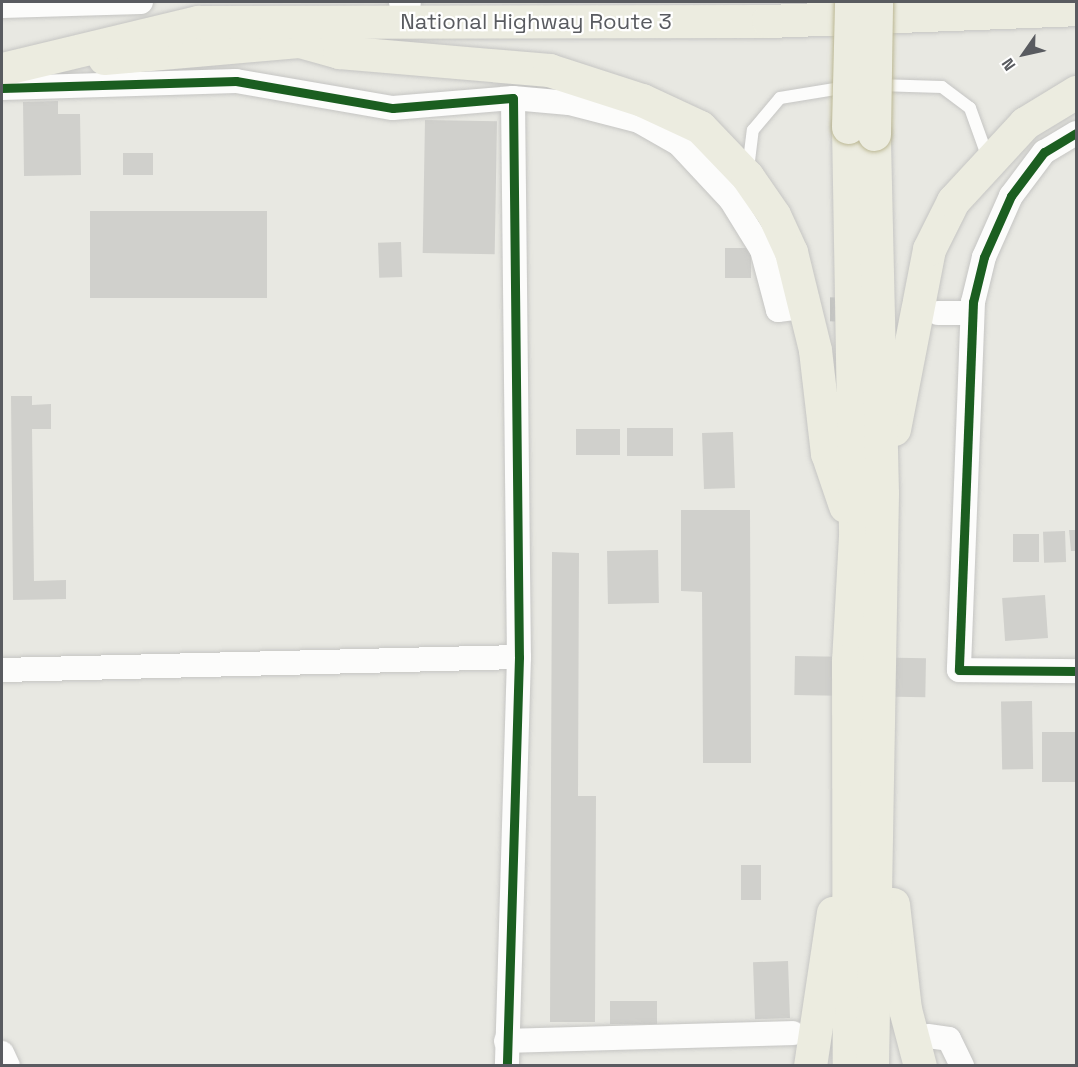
<!DOCTYPE html>
<html>
<head>
<meta charset="utf-8">
<style>
  body { margin:0 }
  #map { position:relative; width:1078px; height:1067px; overflow:hidden; background:#e8e8e2; font-family:"Space Grotesk",sans-serif }
  div>[style] { position:absolute }
  [style*='--x'] { left:calc(var(--x)*1px); top:calc(var(--y)*1px); width:calc(var(--w)*1px); rotate:calc(var(--a)*1deg) }
  .building>* { inset:0; background:#d0d0cc; transform-origin:0 0 }
  .street-tunnel>* { height:24px; margin-top:-12px; transform-origin:0; background:repeating-linear-gradient(90deg,#c4c5c2 0 24px,transparent 0 36px) }
  .roads { filter:drop-shadow(0 0 2px #c5c5c3) drop-shadow(0 0 2px #c5c5c3) }
  .lane>* { height:12px; margin:-6px; padding:0 6px; transform-origin:6px; border-radius:6px; background:#fcfcfb }
  .street>* { height:24px; margin:-12px; padding:0 12px; transform-origin:12px; border-radius:12px; background:#fcfcfb }
  .highway>* { height:33px; margin:-16.5px; padding:0 16.5px; transform-origin:16.5px; border-radius:16.5px; background:#ecece0 }
  .bridges { filter:drop-shadow(0 0 2px #bbb793) drop-shadow(0 0 2px #bbb793) }
  .highway-bridge>* { height:33px; margin:-16.5px; padding:0 16.5px; transform-origin:16.5px; border-radius:16.5px; background:#ecece0 }
  .cycleway>* { height:9px; margin:-4.5px; padding:0 4.5px; transform-origin:4.5px; border-radius:4.5px; background:#1b5e20 }
  span { translate:-50% -50%; white-space:nowrap; text-align:center; line-height:1.15; -webkit-text-stroke:4.5px #fff; paint-order:stroke }
  .street-label { font-size:22px; color:#595b60 }
  .frame { position:absolute; inset:0; border:3px solid #595b60; pointer-events:none }
  .north { position:absolute; left:994px; top:24px; width:60px; height:60px; -webkit-text-stroke:4px #fff; paint-order:stroke; rotate:236deg; font-size:16px; font-weight:700; line-height:24px; text-align:center; color:#595b60 }
  .north::after { content:''; display:block; margin:auto; width:21px; height:27px; background:#595b60; clip-path:polygon(50% 0,100% 100%,50% 72%,0 100%) }
</style>
</head>
<body>
<div id="map">
  <div class="building">
    <div style="clip-path:polygon(58px 101px,58px 114px,80px 114px,81px 175px,24px 176px,23px 102px)"></div>
    <div style="left:425px;top:120px;width:72px;height:133px;rotate:1deg"></div>
    <div style="left:123px;top:153px;width:30px;height:22px"></div>
    <div style="left:90px;top:211px;width:177px;height:87px"></div>
    <div style="left:401px;top:242px;width:35px;height:23px;rotate:88deg"></div>
    <div style="left:725px;top:248px;width:26px;height:30px"></div>
    <div style="clip-path:polygon(11px 396px,32px 396px,32px 405px,51px 404px,51px 429px,32px 429px,34px 581px,66px 580px,66px 599px,13px 600px)"></div>
    <div style="left:627px;top:428px;width:46px;height:28px"></div>
    <div style="left:620px;top:429px;width:26px;height:44px;rotate:90deg"></div>
    <div style="left:733px;top:432px;width:56px;height:31px;rotate:88deg"></div>
    <div style="clip-path:polygon(681px 510px,750px 510px,751px 763px,703px 763px,702px 592px,681px 591px)"></div>
    <div style="clip-path:polygon(1069px 530px,1076px 530px,1076px 551px,1071px 551px)"></div>
    <div style="left:1065px;top:531px;width:31px;height:22px;rotate:88deg"></div>
    <div style="left:1013px;top:534px;width:26px;height:28px"></div>
    <div style="left:658px;top:550px;width:53px;height:51px;rotate:89deg"></div>
    <div style="clip-path:polygon(552px 552px,579px 553px,578px 796px,596px 796px,595px 1022px,550px 1022px)"></div>
    <div style="left:1045px;top:595px;width:43px;height:43px;rotate:86deg"></div>
    <div style="left:795px;top:656px;width:131px;height:39px;rotate:1deg"></div>
    <div style="left:1032px;top:701px;width:68px;height:31px;rotate:89deg"></div>
    <div style="left:1076px;top:732px;width:50px;height:34px;rotate:90deg"></div>
    <div style="left:741px;top:865px;width:20px;height:35px"></div>
    <div style="left:788px;top:961px;width:57px;height:35px;rotate:88deg"></div>
    <div style="left:610px;top:1001px;width:47px;height:23px"></div>
  </div>
  <div class="street-tunnel">
    <div style="--x:794;--y:308;--w:139;--a:2.1"></div>
  </div>
  <div class="roads">
    <div class="lane">
      <div style="--x:877;--y:85;--w:65;--a:1.8"></div>
      <div style="--x:942;--y:87;--w:35;--a:37"></div>
      <div style="--x:970;--y:108;--w:53;--a:70.2"></div>
      <div style="--x:748;--y:169;--w:39;--a:-83"></div>
      <div style="--x:753;--y:130;--w:42;--a:-49.8"></div>
      <div style="--x:780;--y:98;--w:68;--a:-9.3"></div>
    </div>
    <div class="street">
      <div style="--x:401;--y:2;--w:8;--a:14"></div>
      <div style="--x:2;--y:6;--w:139;--a:-1.6"></div>
      <div style="--x:2;--y:88;--w:234;--a:-1.7"></div>
      <div style="--x:236;--y:81;--w:159;--a:9.8"></div>
      <div style="--x:393;--y:108;--w:120;--a:-4.8"></div>
      <div style="--x:513;--y:98;--w:559;--a:89.39"></div>
      <div style="--x:519;--y:657;--w:409;--a:91.7"></div>
      <div style="--x:513;--y:98;--w:56;--a:5.1"></div>
      <div style="--x:569;--y:103;--w:72;--a:14.4"></div>
      <div style="--x:639;--y:121;--w:46;--a:29.9"></div>
      <div style="--x:679;--y:144;--w:76;--a:47.1"></div>
      <div style="--x:731;--y:200;--w:59;--a:58.2"></div>
      <div style="--x:762;--y:250;--w:62;--a:75.1"></div>
      <div style="--x:778;--y:310;--w:16;--a:-7"></div>
      <div style="--x:1076;--y:133;--w:37;--a:149"></div>
      <div style="--x:1044;--y:152;--w:55;--a:126.9"></div>
      <div style="--x:1011;--y:196;--w:67;--a:113.9"></div>
      <div style="--x:984;--y:257;--w:46;--a:103.7"></div>
      <div style="--x:973;--y:302;--w:368;--a:92.2"></div>
      <div style="--x:959;--y:670;--w:117;--a:0.5"></div>
      <div style="--x:938;--y:313;--w:34;--a:0"></div>
      <div style="--x:2;--y:670;--w:517;--a:-1.44"></div>
      <div style="--x:928;--y:1036;--w:21;--a:8"></div>
      <div style="--x:949;--y:1039;--w:30;--a:64"></div>
      <div style="--x:506;--y:1041;--w:287;--a:-1.6"></div>
      <div style="--x:2;--y:1053;--w:14;--a:65"></div>
    </div>
    <div class="highway">
      <div style="--x:300;--y:41;--w:41;--a:15.8"></div>
      <div style="--x:339;--y:52;--w:211;--a:4.9"></div>
      <div style="--x:549;--y:70;--w:98;--a:17.9"></div>
      <div style="--x:642;--y:100;--w:64;--a:25"></div>
      <div style="--x:700;--y:127;--w:68;--a:46.2"></div>
      <div style="--x:747;--y:176;--w:47;--a:55.3"></div>
      <div style="--x:774;--y:215;--w:41;--a:65.3"></div>
      <div style="--x:791;--y:252;--w:101;--a:76.2"></div>
      <div style="--x:815;--y:350;--w:104;--a:83.4"></div>
      <div style="--x:827;--y:453;--w:56;--a:71.2"></div>
      <div style="--x:104;--y:58;--w:195;--a:-5"></div>
      <div style="--x:2;--y:69;--w:202;--a:-13.5"></div>
      <div style="--x:198;--y:22;--w:570;--a:-0.1"></div>
      <div style="--x:768;--y:21;--w:308;--a:-2.2"></div>
      <div style="--x:848;--y:127;--w:409;--a:89"></div>
      <div style="--x:855;--y:536;--w:124;--a:93.2"></div>
      <div style="--x:848;--y:660;--w:406;--a:89.9"></div>
      <div style="--x:894;--y:429;--w:183;--a:-79"></div>
      <div style="--x:929;--y:249;--w:54;--a:-63.4"></div>
      <div style="--x:953;--y:201;--w:106;--a:-47.3"></div>
      <div style="--x:1025;--y:123;--w:60;--a:-31.3"></div>
      <div style="--x:893;--y:904;--w:106;--a:83.5"></div>
      <div style="--x:905;--y:1009;--w:59;--a:75.3"></div>
      <div style="--x:810;--y:1066;--w:155;--a:-81.5"></div>
      <div style="--x:872;--y:1066;--w:573;--a:-89"></div>
      <div style="--x:882;--y:493;--w:359;--a:-91.3"></div>
    </div>
  </div>
  <div class="bridges">
    <div class="highway-bridge">
      <div style="--x:848;--y:127;--w:125;--a:-88.6"></div>
      <div style="--x:874;--y:134;--w:132;--a:-89.1"></div>
    </div>
  </div>
  <div class="cycleway">
    <div style="--x:2;--y:88;--w:234;--a:-1.7"></div>
    <div style="--x:236;--y:81;--w:159;--a:9.8"></div>
    <div style="--x:393;--y:108;--w:120;--a:-4.8"></div>
    <div style="--x:513;--y:98;--w:559;--a:89.39"></div>
    <div style="--x:519;--y:657;--w:409;--a:91.7"></div>
    <div style="--x:1076;--y:133;--w:37;--a:149"></div>
    <div style="--x:1044;--y:152;--w:55;--a:126.9"></div>
    <div style="--x:1011;--y:196;--w:67;--a:113.9"></div>
    <div style="--x:984;--y:257;--w:46;--a:103.7"></div>
    <div style="--x:973;--y:302;--w:368;--a:92.2"></div>
    <div style="--x:959;--y:670;--w:117;--a:0.5"></div>
  </div>
  <div class="street-label">
    <span style="left:536px;top:22px">National Highway Route 3</span>
  </div>
  <div class="frame"></div>
  <div class="north">N</div>
</div>
</body>
</html>
